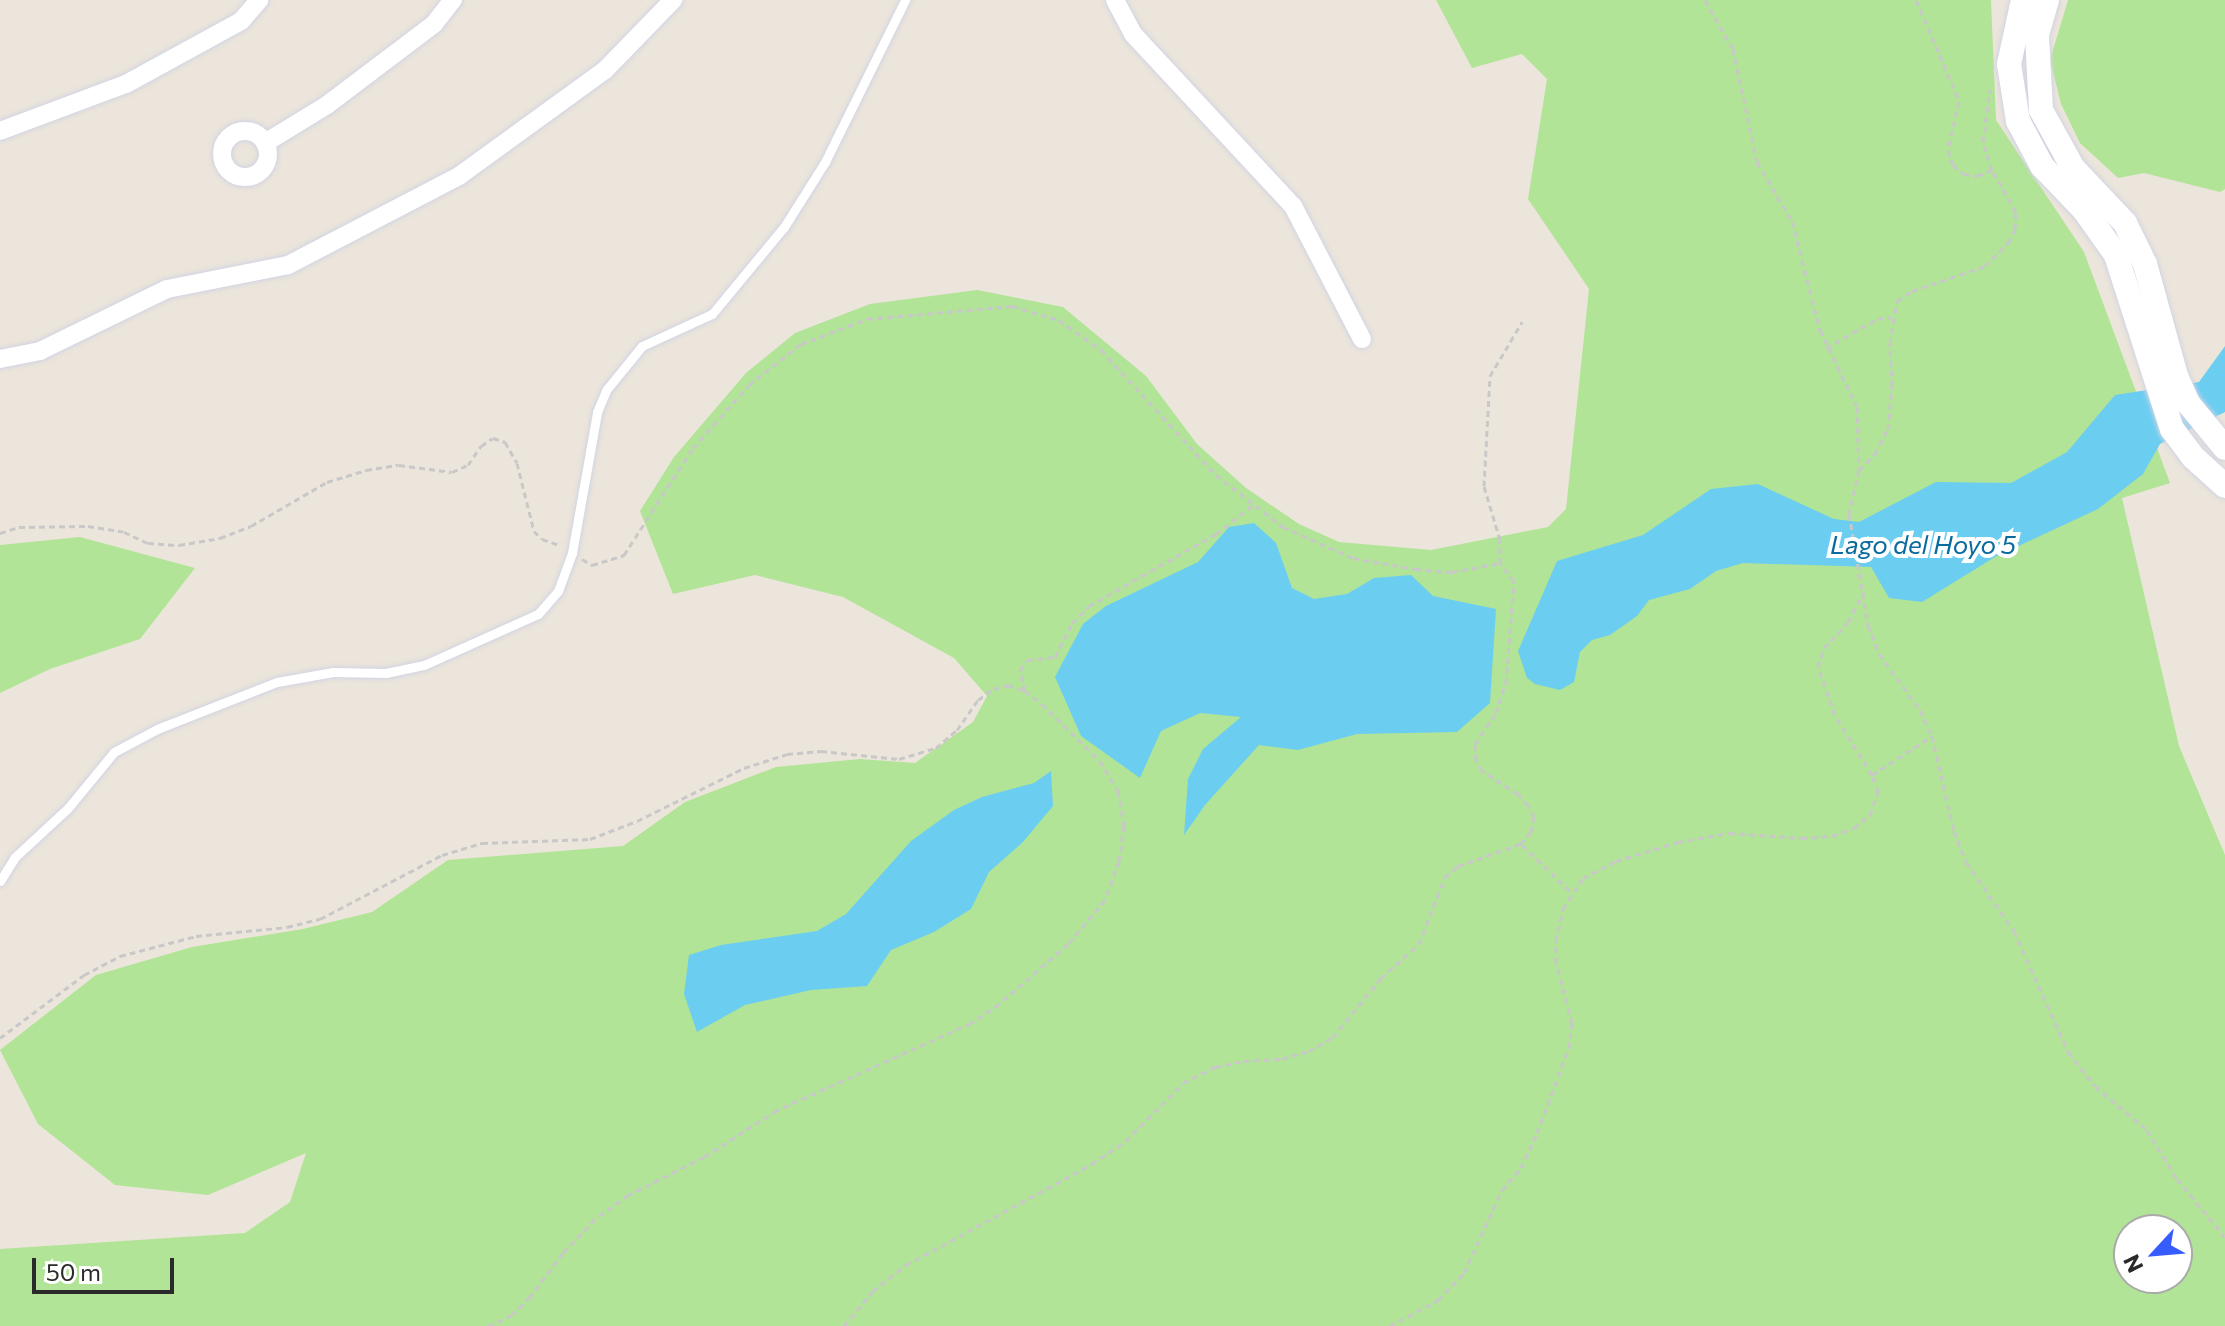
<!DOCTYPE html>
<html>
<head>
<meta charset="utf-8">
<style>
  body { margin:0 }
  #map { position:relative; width:2225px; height:1326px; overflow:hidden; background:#ece5db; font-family:Commissioner,sans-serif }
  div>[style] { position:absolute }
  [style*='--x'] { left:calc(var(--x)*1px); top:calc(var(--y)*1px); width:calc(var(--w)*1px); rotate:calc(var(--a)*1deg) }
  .green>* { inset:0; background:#b1e496 }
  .water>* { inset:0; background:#6bcef1 }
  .path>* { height:3px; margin-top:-1.5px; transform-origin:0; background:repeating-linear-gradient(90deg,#c8c8c8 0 6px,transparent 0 10px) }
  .roads { filter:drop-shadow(0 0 2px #d1d4e3) drop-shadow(0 0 2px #d1d4e3) }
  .service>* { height:9px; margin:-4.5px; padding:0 4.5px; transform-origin:4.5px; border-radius:4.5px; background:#fff }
  .minor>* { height:18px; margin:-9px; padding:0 9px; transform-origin:9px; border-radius:9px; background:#fff }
  .minor>.ring { margin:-9px; padding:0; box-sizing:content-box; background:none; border:18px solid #fff; border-radius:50% }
  .tertiary>* { height:24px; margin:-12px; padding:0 12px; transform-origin:12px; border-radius:12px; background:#fff }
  span { translate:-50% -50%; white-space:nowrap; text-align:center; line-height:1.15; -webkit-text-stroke:8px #fff; paint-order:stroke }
  .water-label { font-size:26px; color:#0a6b9e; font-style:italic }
  .north { position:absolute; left:2113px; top:1214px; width:80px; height:80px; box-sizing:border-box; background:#fff; border:2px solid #aaa; border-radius:50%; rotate:244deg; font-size:22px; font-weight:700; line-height:32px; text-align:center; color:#2a2a2a }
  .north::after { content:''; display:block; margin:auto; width:28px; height:36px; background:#375cfe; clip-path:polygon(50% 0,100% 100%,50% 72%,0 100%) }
  .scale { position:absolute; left:32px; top:1258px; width:142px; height:36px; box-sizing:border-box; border:4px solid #2a2a2a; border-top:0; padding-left:10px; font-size:24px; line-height:28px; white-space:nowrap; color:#2a2a2a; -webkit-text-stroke:6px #fff; paint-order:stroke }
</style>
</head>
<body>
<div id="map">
  <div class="green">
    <div style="clip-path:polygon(evenodd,1436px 0,1991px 0,1996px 120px,2084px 252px,2170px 483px,2122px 498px,2179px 746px,2225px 855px,2225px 1326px,0 1326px,0 1249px,245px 1233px,290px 1202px,306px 1153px,208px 1195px,115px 1185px,38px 1124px,0 1050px,96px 975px,192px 947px,303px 929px,372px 912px,448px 860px,623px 846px,685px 802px,776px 767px,860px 759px,915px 763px,973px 722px,987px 696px,954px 658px,843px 597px,755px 575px,673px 594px,640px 511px,674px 457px,746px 373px,795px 333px,870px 304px,977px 290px,1063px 307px,1146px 376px,1197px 444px,1246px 488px,1299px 524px,1339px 542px,1431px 550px,1548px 527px,1566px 509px,1589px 289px,1528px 199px,1547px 79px,1522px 54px,1472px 68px,1436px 0,2129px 1230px,2177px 1230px,2177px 1278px,2129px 1278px,2129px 1230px)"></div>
    <div style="clip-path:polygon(2068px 0,2225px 0,2225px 189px,2220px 192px,2144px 173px,2118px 178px,2080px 143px,2061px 104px,2050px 60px)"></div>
    <div style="clip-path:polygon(80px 537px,195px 568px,140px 639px,50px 669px,0 693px,0 545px)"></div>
  </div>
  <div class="water">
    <div style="clip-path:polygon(2225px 346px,2225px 412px,2160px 444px,2143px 474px,2098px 509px,1995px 557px,1922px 602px,1889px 598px,1871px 567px,1743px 563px,1716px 571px,1690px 589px,1649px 600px,1637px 616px,1610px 635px,1592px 640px,1580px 652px,1574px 682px,1560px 690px,1535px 684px,1527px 678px,1518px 651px,1557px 561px,1643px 535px,1711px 489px,1758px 484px,1834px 519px,1859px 522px,1936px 482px,2011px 483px,2067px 452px,2115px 395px,2199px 382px)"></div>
    <div style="clip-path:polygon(1254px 523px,1276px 543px,1292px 588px,1314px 599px,1347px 594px,1374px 578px,1411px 575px,1433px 596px,1496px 609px,1490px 703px,1457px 732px,1357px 734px,1298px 750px,1259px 745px,1205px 805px,1184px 835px,1188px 779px,1203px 749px,1241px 717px,1200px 713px,1161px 731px,1140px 778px,1081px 736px,1055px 677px,1083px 624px,1106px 606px,1198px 562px,1229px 527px)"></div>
    <div style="clip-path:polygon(1051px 771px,1053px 806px,1023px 842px,989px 872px,971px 909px,934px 932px,891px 950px,867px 986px,811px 990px,745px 1005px,697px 1032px,684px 994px,689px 955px,721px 945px,817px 931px,846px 914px,911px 841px,954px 810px,982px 797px,1034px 783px)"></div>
  </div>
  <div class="path">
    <div style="--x:1705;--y:0;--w:56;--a:60.3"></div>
    <div style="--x:1733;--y:49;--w:116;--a:78"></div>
    <div style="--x:1757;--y:162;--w:69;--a:59.3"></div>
    <div style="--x:1792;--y:221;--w:113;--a:75.6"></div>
    <div style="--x:1820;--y:330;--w:85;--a:64.3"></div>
    <div style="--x:1857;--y:407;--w:63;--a:88.2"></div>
    <div style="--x:1859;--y:470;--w:45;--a:102.8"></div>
    <div style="--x:1849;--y:514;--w:113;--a:80.3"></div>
    <div style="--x:1868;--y:625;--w:31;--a:69"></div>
    <div style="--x:1879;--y:654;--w:69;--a:53.8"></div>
    <div style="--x:1920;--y:710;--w:29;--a:65"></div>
    <div style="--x:1932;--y:736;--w:98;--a:77"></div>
    <div style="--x:1954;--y:831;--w:33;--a:69"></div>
    <div style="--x:1966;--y:862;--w:84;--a:55.2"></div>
    <div style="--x:2014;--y:931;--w:133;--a:65.9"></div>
    <div style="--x:2068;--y:1052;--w:43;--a:51.5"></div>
    <div style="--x:2095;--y:1086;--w:68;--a:40.2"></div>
    <div style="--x:2147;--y:1130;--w:57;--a:58.5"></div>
    <div style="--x:2177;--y:1179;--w:75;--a:50.4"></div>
    <div style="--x:1916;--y:0;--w:110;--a:66.9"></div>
    <div style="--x:1959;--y:101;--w:50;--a:102.7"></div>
    <div style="--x:1948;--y:150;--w:16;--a:72"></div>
    <div style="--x:1953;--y:165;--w:14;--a:39"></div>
    <div style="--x:1964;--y:174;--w:13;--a:9"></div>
    <div style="--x:1977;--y:176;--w:16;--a:-22"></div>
    <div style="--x:1992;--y:170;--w:29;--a:-108"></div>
    <div style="--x:1983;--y:142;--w:53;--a:-82.5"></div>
    <div style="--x:1826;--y:348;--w:59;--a:-29.6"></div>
    <div style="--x:1877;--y:319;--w:14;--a:-8"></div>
    <div style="--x:1859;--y:470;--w:23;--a:-45"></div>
    <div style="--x:1875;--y:454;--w:28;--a:-63"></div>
    <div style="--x:1888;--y:429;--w:43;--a:-84.7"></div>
    <div style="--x:1892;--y:386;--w:43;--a:-92.7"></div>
    <div style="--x:1890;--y:343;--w:43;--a:-80.5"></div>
    <div style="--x:1897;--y:301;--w:18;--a:-34"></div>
    <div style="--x:1912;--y:291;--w:77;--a:-18.9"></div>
    <div style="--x:1985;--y:266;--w:33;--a:-45"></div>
    <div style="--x:2008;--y:243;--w:16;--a:-63"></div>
    <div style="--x:2015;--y:229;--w:17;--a:-87"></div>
    <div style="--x:2016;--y:212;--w:48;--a:-119.7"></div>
    <div style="--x:0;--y:533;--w:20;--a:-18"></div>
    <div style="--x:19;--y:527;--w:69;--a:-0.8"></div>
    <div style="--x:88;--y:526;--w:36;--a:9"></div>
    <div style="--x:124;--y:532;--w:26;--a:25"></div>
    <div style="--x:148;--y:543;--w:31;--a:4"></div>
    <div style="--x:179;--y:545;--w:42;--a:-9.7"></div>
    <div style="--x:220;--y:538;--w:33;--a:-21"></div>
    <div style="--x:251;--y:526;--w:88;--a:-30.1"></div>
    <div style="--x:327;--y:482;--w:41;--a:-17.1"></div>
    <div style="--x:366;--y:470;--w:33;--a:-9"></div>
    <div style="--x:399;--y:465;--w:53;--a:7.5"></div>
    <div style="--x:452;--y:472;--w:17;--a:-24"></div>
    <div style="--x:468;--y:465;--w:23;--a:-56"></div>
    <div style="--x:481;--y:446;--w:14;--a:-34"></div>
    <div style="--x:493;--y:438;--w:13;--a:18"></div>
    <div style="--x:505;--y:442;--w:24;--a:60"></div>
    <div style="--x:517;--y:463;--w:70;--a:76"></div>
    <div style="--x:534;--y:531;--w:11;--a:45"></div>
    <div style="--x:542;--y:539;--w:18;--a:19"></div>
    <div style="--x:582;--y:559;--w:12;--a:31"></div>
    <div style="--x:592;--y:565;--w:34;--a:-17"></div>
    <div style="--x:624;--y:555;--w:127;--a:-57.2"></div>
    <div style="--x:693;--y:448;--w:84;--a:-48.4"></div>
    <div style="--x:749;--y:385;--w:66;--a:-38.3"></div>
    <div style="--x:801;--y:344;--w:71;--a:-20.7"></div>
    <div style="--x:867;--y:319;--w:146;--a:-5.1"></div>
    <div style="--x:1012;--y:306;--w:49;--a:16.6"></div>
    <div style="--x:1059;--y:320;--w:52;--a:35.5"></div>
    <div style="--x:1101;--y:350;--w:170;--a:47.4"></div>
    <div style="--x:1216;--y:475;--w:85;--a:37.8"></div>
    <div style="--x:1283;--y:527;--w:77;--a:23.9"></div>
    <div style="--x:1353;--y:558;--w:64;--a:9.9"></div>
    <div style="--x:1416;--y:569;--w:36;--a:5"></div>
    <div style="--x:1452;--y:572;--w:49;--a:-10.6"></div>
    <div style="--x:1025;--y:691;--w:22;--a:-103"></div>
    <div style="--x:1020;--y:670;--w:12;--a:-55"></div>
    <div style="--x:1027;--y:660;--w:28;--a:-6"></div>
    <div style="--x:1055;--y:657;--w:38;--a:-63"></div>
    <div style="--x:1072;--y:623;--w:24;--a:-45"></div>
    <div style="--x:1089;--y:606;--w:146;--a:-29.6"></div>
    <div style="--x:1216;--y:534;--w:48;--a:-38.3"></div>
    <div style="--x:1872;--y:775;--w:72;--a:-33"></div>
    <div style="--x:1522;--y:845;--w:68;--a:43.8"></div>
    <div style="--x:0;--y:1038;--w:105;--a:-36.9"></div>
    <div style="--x:84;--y:975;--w:41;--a:-27.8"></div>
    <div style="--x:120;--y:956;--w:79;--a:-14.7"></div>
    <div style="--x:196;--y:936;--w:91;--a:-5.6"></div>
    <div style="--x:287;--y:927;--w:34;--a:-14"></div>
    <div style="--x:320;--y:919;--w:138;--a:-27.7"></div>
    <div style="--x:442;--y:855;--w:42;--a:-16.7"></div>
    <div style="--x:482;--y:843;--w:108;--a:-2.1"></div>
    <div style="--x:590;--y:839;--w:50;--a:-21"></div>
    <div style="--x:637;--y:821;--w:119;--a:-26.4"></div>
    <div style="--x:744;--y:768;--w:45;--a:-18"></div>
    <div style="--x:787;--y:754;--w:34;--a:-5"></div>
    <div style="--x:821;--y:751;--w:78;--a:5.9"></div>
    <div style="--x:899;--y:759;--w:39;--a:-17"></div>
    <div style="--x:936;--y:748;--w:28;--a:-41"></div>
    <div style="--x:957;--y:730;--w:37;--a:-55"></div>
    <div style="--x:978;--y:700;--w:19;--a:-36"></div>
    <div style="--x:993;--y:689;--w:16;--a:-15"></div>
    <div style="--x:1008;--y:685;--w:18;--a:19"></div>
    <div style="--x:1025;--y:691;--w:21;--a:37"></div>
    <div style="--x:1042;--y:704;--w:81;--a:44.5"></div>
    <div style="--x:1100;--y:761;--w:35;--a:59"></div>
    <div style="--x:1118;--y:791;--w:36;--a:80"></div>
    <div style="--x:1124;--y:826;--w:35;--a:98"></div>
    <div style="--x:1119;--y:861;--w:41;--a:109.7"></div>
    <div style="--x:1105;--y:900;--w:57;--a:130.1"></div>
    <div style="--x:1068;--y:944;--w:91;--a:139"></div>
    <div style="--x:999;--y:1004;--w:34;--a:146"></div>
    <div style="--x:971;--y:1023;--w:213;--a:155.8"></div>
    <div style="--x:777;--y:1110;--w:87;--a:147.2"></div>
    <div style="--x:704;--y:1157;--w:85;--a:153.4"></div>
    <div style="--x:628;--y:1195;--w:41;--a:144"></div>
    <div style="--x:595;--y:1219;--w:47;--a:133.3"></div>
    <div style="--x:563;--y:1253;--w:55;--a:126.9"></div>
    <div style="--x:530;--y:1297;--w:25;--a:135"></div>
    <div style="--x:512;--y:1315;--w:26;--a:155"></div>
    <div style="--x:844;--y:1326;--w:45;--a:-50.4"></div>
    <div style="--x:873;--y:1291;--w:42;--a:-38.2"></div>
    <div style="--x:906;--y:1265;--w:212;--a:-28.5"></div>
    <div style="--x:1092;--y:1164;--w:41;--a:-34.1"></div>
    <div style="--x:1126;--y:1141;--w:81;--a:-45.5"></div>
    <div style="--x:1183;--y:1083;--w:36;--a:-27"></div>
    <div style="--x:1215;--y:1067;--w:30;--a:-12"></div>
    <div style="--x:1244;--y:1061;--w:38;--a:-3"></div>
    <div style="--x:1282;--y:1059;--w:28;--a:-17"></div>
    <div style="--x:1309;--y:1051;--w:28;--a:-30"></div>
    <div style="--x:1333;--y:1037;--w:76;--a:-50.9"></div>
    <div style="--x:1381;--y:978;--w:51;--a:-41.8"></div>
    <div style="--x:1419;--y:944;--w:72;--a:-68.8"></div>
    <div style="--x:1445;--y:877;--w:17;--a:-40"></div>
    <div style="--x:1458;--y:866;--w:66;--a:-19.5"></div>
    <div style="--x:1520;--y:844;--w:16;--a:-47"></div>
    <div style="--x:1531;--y:832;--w:15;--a:-79"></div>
    <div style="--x:1534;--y:817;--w:13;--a:-117"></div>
    <div style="--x:1528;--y:805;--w:15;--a:-132"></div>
    <div style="--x:1518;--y:794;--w:43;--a:-147.4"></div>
    <div style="--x:1482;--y:771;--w:13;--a:-119"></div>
    <div style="--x:1476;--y:760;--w:16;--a:-94"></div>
    <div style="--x:1475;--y:744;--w:37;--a:-56"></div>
    <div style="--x:1496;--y:713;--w:32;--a:-72"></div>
    <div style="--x:1506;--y:683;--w:102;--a:-85.5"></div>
    <div style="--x:1514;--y:581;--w:23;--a:-128"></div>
    <div style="--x:1500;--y:563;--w:23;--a:-90"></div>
    <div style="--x:1500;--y:540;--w:56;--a:-106.5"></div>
    <div style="--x:1484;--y:486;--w:110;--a:-86.9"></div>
    <div style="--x:1490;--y:376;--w:63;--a:-59.3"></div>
    <div style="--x:1390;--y:1326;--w:55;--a:-28.4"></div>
    <div style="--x:1438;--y:1300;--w:37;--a:-46"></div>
    <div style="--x:1464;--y:1273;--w:91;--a:-65.4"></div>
    <div style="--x:1502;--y:1190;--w:29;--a:-49"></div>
    <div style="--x:1521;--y:1168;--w:38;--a:-65"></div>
    <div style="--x:1537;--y:1133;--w:91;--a:-69.4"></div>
    <div style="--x:1569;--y:1048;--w:25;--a:-83"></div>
    <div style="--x:1572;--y:1023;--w:63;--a:-104.7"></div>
    <div style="--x:1556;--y:962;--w:21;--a:-90"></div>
    <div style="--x:1556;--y:941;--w:33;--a:-78"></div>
    <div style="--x:1563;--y:909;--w:37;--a:-57"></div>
    <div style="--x:1583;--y:878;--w:37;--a:-27"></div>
    <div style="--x:1616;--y:861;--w:65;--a:-17"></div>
    <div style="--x:1678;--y:842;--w:52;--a:-10"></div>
    <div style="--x:1729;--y:833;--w:73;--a:3.9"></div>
    <div style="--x:1802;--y:838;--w:30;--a:-4"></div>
    <div style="--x:1832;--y:836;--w:23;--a:-20"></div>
    <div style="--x:1854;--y:828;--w:21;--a:-39"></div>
    <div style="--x:1870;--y:815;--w:24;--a:-71"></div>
    <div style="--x:1878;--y:792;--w:18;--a:-109"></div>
    <div style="--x:1872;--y:775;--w:70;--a:-121.7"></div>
    <div style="--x:1835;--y:715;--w:51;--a:-109.5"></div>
    <div style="--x:1818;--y:667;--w:20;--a:-72"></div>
    <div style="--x:1824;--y:648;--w:35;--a:-47"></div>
    <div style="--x:1848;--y:622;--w:34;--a:-62"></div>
  </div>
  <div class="roads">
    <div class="service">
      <div style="--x:0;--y:881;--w:28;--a:-58"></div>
      <div style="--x:15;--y:857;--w:72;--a:-42.8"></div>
      <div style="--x:68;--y:808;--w:72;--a:-50.6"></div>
      <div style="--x:114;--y:752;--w:49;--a:-28.1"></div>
      <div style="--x:157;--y:729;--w:129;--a:-21.4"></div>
      <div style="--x:277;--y:682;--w:57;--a:-10.1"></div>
      <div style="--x:333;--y:672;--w:53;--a:1.1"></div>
      <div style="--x:386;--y:673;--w:39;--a:-12"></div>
      <div style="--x:424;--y:665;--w:125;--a:-24.1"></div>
      <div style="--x:538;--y:614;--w:30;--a:-49"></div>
      <div style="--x:558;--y:591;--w:40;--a:-69.8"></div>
      <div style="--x:572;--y:553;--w:143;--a:-79.9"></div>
      <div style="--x:597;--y:412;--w:25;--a:-67"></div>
      <div style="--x:607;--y:389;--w:55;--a:-50.9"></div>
      <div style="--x:642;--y:346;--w:77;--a:-24.6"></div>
      <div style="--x:712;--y:314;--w:113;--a:-50.4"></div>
      <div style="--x:784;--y:227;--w:77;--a:-57.8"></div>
      <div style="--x:825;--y:162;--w:181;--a:-63.7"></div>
    </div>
    <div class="minor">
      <div style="--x:1115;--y:0;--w:38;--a:62"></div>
      <div style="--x:1133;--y:34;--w:235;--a:47.1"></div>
      <div style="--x:1293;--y:206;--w:150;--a:62.6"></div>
      <div class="ring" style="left:222px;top:131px;width:28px;height:28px"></div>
      <div style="--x:0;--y:131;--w:134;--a:-20.5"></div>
      <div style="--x:126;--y:84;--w:131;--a:-28.7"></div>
      <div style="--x:241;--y:21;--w:28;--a:-49"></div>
      <div style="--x:265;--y:143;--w:73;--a:-31.5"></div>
      <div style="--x:327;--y:105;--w:134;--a:-37.1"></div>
      <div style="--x:434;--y:24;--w:31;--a:-52"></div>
      <div style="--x:0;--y:359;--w:41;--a:-11.3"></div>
      <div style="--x:40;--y:351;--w:141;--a:-26"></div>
      <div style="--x:167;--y:289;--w:123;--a:-11.2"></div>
      <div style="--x:288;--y:265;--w:193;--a:-27.5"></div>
      <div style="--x:459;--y:176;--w:180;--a:-36"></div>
      <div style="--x:605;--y:70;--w:98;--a:-45.8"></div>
    </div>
    <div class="tertiary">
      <div style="--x:2023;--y:0;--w:66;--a:102.3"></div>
      <div style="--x:2009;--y:64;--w:58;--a:81"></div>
      <div style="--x:2018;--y:121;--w:51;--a:61.9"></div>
      <div style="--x:2042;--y:166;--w:62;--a:46.3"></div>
      <div style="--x:2085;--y:211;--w:54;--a:54.8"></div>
      <div style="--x:2116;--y:255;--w:183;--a:72.2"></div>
      <div style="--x:2172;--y:429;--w:35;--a:53"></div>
      <div style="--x:2193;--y:457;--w:43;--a:42.2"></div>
      <div style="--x:2047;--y:0;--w:37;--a:106"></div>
      <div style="--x:2037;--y:36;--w:74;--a:86.9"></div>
      <div style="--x:2041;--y:110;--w:66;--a:61.1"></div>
      <div style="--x:2073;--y:168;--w:76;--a:46.6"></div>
      <div style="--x:2125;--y:223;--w:46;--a:64"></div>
      <div style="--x:2145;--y:264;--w:116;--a:74.5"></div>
      <div style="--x:2176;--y:376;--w:30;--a:66"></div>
      <div style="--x:2188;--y:403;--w:58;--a:50.6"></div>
    </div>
  </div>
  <div class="water-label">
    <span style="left:1923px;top:544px">Lago del Hoyo 5</span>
  </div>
  <div class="north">N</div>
  <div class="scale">50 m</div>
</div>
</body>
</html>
